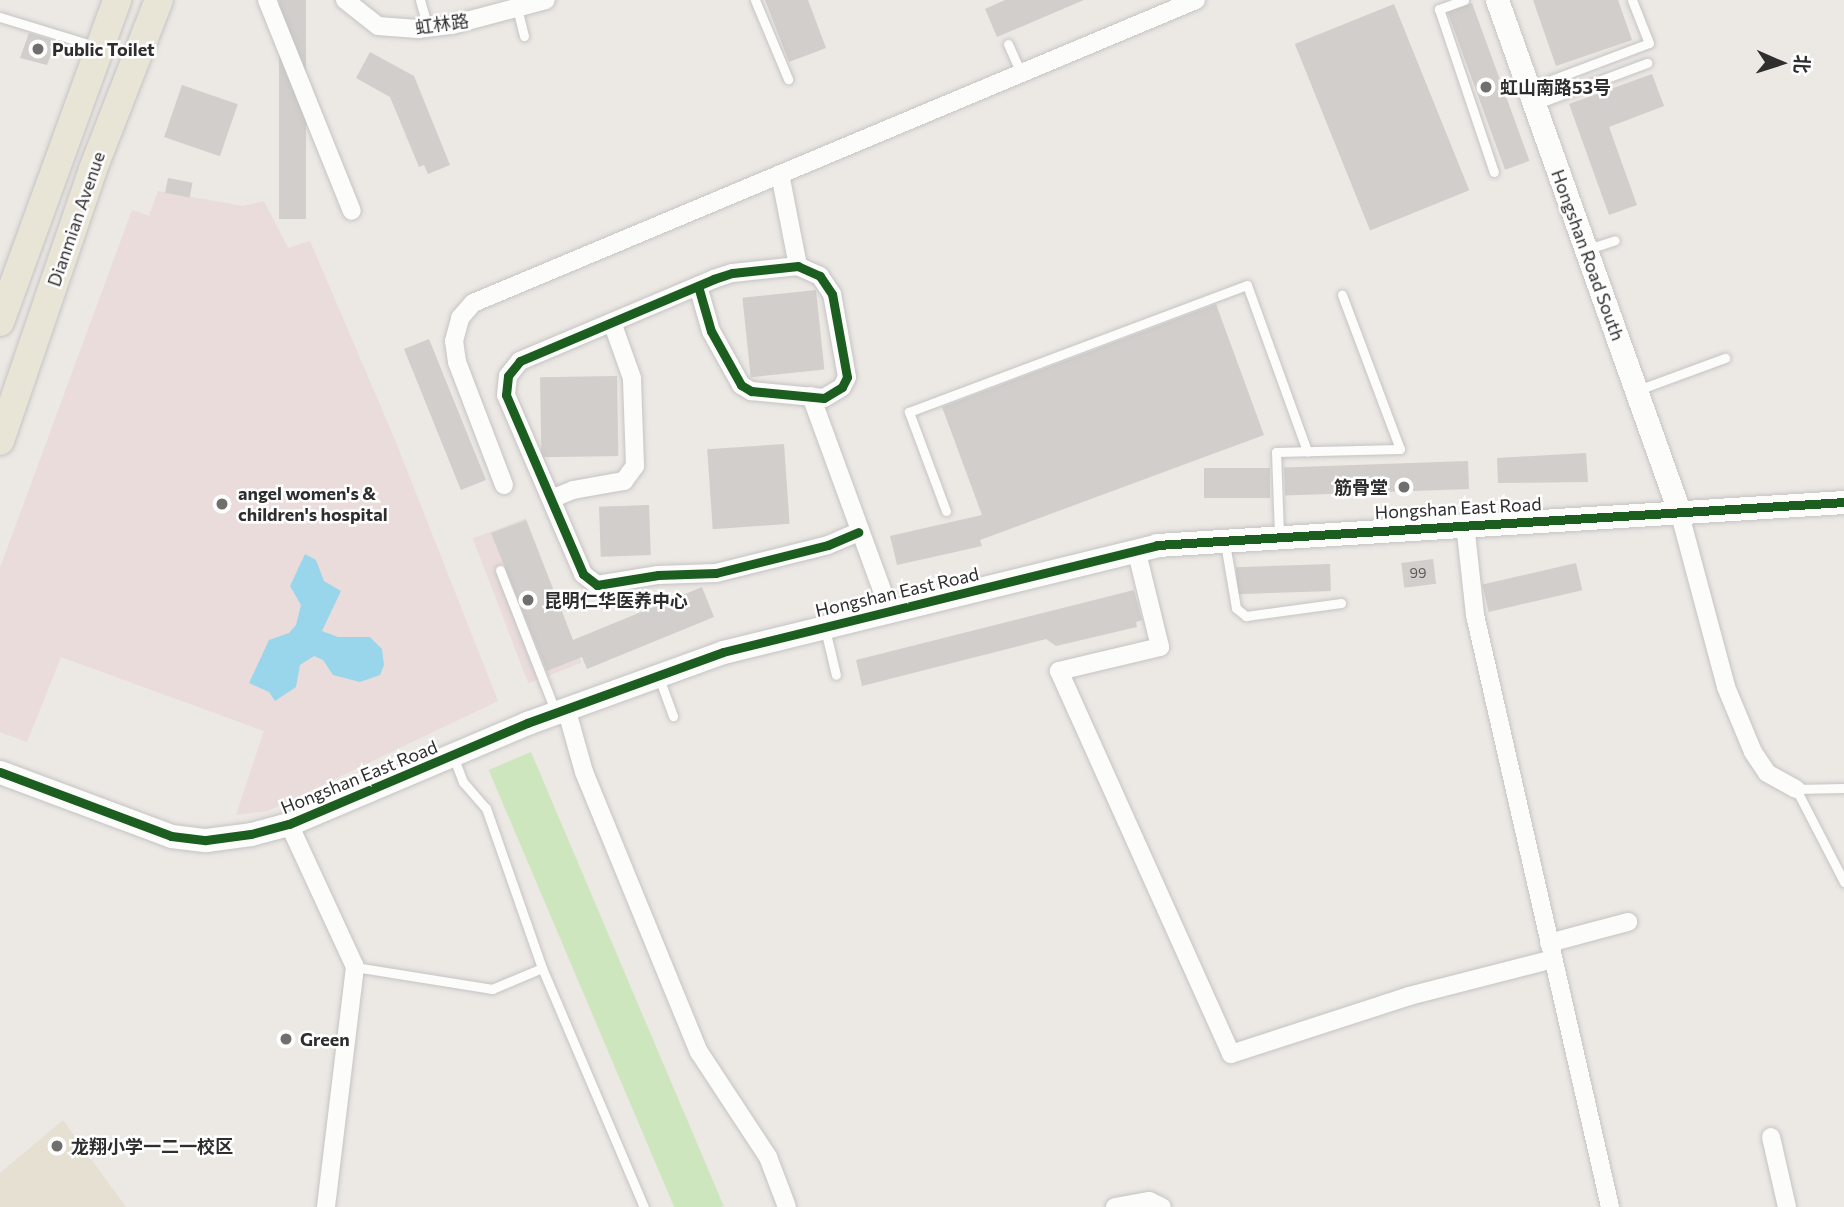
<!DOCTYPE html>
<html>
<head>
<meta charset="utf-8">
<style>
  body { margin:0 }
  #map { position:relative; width:1844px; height:1207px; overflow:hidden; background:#ece8e4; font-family:Commissioner,"Noto Sans SC",sans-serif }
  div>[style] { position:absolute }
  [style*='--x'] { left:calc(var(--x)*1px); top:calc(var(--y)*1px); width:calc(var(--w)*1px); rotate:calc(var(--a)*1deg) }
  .education>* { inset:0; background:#e6e0d3 }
  .medical>* { inset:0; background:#e9dcdb; transform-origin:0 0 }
  .green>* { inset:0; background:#cee6be; transform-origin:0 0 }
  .water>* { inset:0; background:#99d6ec }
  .building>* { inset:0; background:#d1cecb; transform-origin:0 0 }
  .roads { filter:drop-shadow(0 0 2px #c5c4c5) drop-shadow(0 0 2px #c5c4c5) }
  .service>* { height:9px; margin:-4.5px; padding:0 4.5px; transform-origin:4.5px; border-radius:4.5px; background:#fcfcfb }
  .minor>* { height:18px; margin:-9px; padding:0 9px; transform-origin:9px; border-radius:9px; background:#fcfcfb }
  .tertiary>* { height:23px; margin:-11.5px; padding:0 11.5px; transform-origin:11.5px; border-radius:11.5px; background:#fcfcfb }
  .primary>* { height:28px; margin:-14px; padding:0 14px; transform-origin:14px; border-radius:14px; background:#e8e4d6 }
  .cycleway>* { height:9px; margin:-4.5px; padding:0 4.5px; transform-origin:4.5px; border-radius:4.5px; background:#1b5e20 }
  .dots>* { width:19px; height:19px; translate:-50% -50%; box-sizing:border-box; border:4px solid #fff; border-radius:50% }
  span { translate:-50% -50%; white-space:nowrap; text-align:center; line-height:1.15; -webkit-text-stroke:5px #fff; paint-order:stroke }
  .number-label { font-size:14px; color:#585857 }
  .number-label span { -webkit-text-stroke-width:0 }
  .street-label { font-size:18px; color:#2e2e2e }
  .poi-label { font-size:18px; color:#2e2e2e; font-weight:700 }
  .left { translate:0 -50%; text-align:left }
  .right { translate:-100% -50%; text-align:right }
  .north { position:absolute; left:1746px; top:28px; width:70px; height:70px; -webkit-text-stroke:5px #fff; paint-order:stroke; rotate:93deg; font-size:19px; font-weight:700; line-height:28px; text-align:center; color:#2e2e2e }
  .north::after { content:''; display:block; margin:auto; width:24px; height:32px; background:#2e2e2e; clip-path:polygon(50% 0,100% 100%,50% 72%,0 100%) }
</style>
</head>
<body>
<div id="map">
  <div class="education">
    <div style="clip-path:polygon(63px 1120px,126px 1207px,0 1207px,0 1173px)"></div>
  </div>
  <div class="medical">
    <div style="clip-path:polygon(158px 191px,243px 206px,264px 201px,288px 248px,310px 241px,395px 440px,498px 701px,268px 811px,236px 815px,264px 731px,61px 657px,27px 742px,0 732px,0 568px,132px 210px,149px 216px)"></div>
    <div style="left:526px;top:518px;width:155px;height:57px;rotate:69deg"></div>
  </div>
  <div class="green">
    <div style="left:531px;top:752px;width:493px;height:46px;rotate:67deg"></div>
  </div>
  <div class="water">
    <div style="clip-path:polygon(305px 554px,316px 560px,324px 581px,341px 591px,322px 631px,338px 637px,370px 637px,382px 649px,384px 665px,380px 675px,360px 682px,333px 675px,323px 660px,314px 656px,300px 665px,296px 687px,275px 701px,269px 692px,249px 683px,269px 640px,289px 633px,296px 625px,301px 605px,290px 586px)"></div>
  </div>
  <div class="building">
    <div style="left:279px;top:0;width:27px;height:219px"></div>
    <div style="clip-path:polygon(765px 0,808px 0,826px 48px,789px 62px)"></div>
    <div style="clip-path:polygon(1005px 0,1084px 0,997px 37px,985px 9px)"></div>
    <div style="clip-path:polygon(1533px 0,1618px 0,1632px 40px,1556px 66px)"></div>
    <div style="left:1472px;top:3px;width:168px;height:26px;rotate:70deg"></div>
    <div style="left:1394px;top:4px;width:201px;height:107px;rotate:68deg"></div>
    <div style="clip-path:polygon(29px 33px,56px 41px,47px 65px,20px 58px)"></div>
    <div style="clip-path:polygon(370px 52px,414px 76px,450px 165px,428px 174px,424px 165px,419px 167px,390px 97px,356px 78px)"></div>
    <div style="clip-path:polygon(1652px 74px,1664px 106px,1609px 127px,1637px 205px,1609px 215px,1569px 104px)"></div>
    <div style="left:182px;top:85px;width:59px;height:55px;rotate:19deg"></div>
    <div style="left:168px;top:178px;width:25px;height:15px;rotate:11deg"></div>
    <div style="left:816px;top:290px;width:80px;height:74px;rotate:84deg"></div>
    <div style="clip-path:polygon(1216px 304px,1264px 435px,980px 540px,982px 546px,897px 565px,890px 536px,982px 515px,942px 407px)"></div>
    <div style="left:429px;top:339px;width:152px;height:27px;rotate:68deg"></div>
    <div style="left:617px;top:376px;width:80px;height:77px;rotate:89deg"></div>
    <div style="left:784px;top:444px;width:80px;height:77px;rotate:86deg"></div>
    <div style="clip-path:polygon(1586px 453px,1588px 482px,1498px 483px,1497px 458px)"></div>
    <div style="left:1468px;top:461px;width:28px;height:184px;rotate:88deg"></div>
    <div style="left:1270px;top:468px;width:30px;height:66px;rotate:90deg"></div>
    <div style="left:649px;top:505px;width:50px;height:50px;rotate:88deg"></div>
    <div style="clip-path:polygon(526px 520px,573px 640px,702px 587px,714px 617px,587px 669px,582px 657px,547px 671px,491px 533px)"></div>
    <div style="left:1433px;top:559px;width:25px;height:32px;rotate:83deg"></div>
    <div style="left:1576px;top:563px;width:28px;height:96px;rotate:77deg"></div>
    <div style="left:1330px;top:564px;width:27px;height:94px;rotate:88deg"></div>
    <div style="clip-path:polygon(1134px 590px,1142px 620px,1136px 622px,1137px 627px,1056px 646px,1046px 639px,862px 686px,856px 660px)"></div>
  </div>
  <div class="roads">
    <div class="service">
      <div style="--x:420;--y:0;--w:29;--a:74"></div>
      <div style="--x:755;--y:0;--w:86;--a:67.3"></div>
      <div style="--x:1464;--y:0;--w:27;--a:160"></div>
      <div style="--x:1439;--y:9;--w:172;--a:71.4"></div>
      <div style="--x:517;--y:8;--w:29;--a:76"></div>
      <div style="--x:0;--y:17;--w:99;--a:17"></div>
      <div style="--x:1008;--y:44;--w:32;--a:66"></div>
      <div style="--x:1530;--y:88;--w:127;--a:-20.7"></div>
      <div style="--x:1649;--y:43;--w:46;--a:-111.6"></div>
      <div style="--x:1534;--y:105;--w:121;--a:-20.4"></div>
      <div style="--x:1588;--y:249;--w:28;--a:-18"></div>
      <div style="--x:1638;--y:390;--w:93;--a:-20.2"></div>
      <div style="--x:946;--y:511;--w:106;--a:-110.5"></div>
      <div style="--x:909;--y:412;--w:361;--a:-20.6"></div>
      <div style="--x:1247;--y:285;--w:177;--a:70.1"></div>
      <div style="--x:1279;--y:534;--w:82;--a:-92.1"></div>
      <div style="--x:1276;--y:452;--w:124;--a:-1.4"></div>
      <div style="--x:1400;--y:449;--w:165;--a:-110.6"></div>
      <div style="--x:1225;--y:543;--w:66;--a:80.4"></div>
      <div style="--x:1236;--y:608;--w:13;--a:39"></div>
      <div style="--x:1246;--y:616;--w:96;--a:-7.8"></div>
      <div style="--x:500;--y:570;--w:150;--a:68.6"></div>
      <div style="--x:825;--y:629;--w:47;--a:76.6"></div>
      <div style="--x:658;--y:675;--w:44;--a:69.9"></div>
      <div style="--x:453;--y:756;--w:28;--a:69"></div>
      <div style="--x:463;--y:782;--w:35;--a:49"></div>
      <div style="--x:486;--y:808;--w:170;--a:70.7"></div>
      <div style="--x:542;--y:968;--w:260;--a:66.9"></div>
      <div style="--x:1796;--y:789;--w:105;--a:62.7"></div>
      <div style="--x:1796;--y:789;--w:48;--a:-1.2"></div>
      <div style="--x:355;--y:967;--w:139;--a:9.1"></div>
      <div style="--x:492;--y:989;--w:54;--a:-22.8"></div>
    </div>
    <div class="minor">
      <div style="--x:267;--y:0;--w:227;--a:68.1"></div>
      <div style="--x:345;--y:0;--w:42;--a:38.2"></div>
      <div style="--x:378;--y:26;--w:40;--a:4.3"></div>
      <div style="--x:418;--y:29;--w:34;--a:-7"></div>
      <div style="--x:452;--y:25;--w:97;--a:-14.9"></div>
      <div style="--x:780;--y:174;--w:94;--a:78.9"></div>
      <div style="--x:698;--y:286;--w:47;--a:73.9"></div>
      <div style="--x:711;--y:331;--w:62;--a:60.9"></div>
      <div style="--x:741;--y:385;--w:12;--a:31"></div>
      <div style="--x:751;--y:391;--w:73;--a:5.5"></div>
      <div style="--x:824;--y:398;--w:21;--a:-31"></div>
      <div style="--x:842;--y:387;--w:11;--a:-63"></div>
      <div style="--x:847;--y:377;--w:84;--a:-100.2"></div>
      <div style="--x:832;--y:294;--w:22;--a:-124"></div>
      <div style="--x:820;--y:276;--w:24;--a:-156"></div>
      <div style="--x:798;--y:266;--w:66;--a:173.9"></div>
      <div style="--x:732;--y:273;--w:19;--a:162"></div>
      <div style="--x:714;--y:279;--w:211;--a:157.1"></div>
      <div style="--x:520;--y:361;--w:19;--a:129"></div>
      <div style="--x:508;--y:376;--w:19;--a:96"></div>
      <div style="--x:506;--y:395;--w:195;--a:66.7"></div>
      <div style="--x:583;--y:574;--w:18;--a:38"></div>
      <div style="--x:597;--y:585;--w:62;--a:-9.3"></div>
      <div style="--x:658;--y:575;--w:58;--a:-2"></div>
      <div style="--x:716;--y:573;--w:115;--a:-14"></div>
      <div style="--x:828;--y:545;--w:33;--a:-23"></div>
      <div style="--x:811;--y:396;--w:230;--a:69.9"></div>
      <div style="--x:504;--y:485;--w:132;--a:-110.9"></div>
      <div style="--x:457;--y:362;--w:21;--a:-98"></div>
      <div style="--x:454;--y:341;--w:24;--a:-75"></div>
      <div style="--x:460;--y:318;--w:20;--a:-49"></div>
      <div style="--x:473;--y:303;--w:784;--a:-22.74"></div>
      <div style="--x:551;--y:499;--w:24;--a:-22"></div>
      <div style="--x:573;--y:490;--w:52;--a:-10"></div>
      <div style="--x:624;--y:481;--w:19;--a:-54"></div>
      <div style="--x:635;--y:466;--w:88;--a:-92"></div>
      <div style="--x:632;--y:378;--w:59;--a:-109.7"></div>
      <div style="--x:1679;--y:511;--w:182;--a:75"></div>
      <div style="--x:1726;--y:687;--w:70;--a:67.4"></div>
      <div style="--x:1753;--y:752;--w:25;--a:56"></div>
      <div style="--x:1767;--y:773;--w:33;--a:29"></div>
      <div style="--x:1465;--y:524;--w:92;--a:83.7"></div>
      <div style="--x:1475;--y:615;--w:607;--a:77.15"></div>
      <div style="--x:1136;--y:549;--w:101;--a:76.2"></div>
      <div style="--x:1160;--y:647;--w:104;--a:166.6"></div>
      <div style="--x:1059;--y:671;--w:420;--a:65.8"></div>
      <div style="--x:1231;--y:1054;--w:187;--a:-18"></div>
      <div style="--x:1409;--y:996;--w:149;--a:-14.4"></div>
      <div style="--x:566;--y:708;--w:66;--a:74.3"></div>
      <div style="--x:584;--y:772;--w:303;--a:67.7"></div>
      <div style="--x:699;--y:1052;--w:126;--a:56.7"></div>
      <div style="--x:768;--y:1157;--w:53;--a:69.2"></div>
      <div style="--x:289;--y:824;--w:157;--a:65.2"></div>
      <div style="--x:355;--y:967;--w:242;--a:96.9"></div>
      <div style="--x:1549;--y:943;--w:82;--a:-14.9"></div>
      <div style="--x:1771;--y:1137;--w:72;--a:77.1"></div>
      <div style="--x:1115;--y:1207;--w:35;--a:-10"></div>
      <div style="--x:1149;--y:1201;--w:14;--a:25"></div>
    </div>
    <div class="tertiary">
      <div style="--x:1497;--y:0;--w:542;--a:70.4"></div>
      <div style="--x:0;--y:772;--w:183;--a:20.5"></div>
      <div style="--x:171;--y:836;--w:35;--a:7"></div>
      <div style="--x:206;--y:840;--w:45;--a:-7.6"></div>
      <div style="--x:251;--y:834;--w:39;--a:-15"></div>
      <div style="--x:289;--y:824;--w:259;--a:-23"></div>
      <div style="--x:527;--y:723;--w:208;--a:-19.9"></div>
      <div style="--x:723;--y:652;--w:447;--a:-13.8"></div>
      <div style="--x:1157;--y:545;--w:688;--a:-3.58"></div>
    </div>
    <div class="primary">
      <div style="--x:0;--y:322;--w:343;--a:-70"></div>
      <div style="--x:0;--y:441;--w:287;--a:-71.1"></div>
      <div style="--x:93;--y:169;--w:181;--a:-68.7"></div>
    </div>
  </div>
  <div class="cycleway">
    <div style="--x:698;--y:286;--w:47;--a:73.9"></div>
    <div style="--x:711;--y:331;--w:62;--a:60.9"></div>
    <div style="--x:741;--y:385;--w:12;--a:31"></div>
    <div style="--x:751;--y:391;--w:73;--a:5.5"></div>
    <div style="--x:824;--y:398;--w:21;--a:-31"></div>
    <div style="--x:842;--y:387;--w:11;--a:-63"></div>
    <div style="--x:847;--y:377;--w:84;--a:-100.2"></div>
    <div style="--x:832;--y:294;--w:22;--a:-124"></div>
    <div style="--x:820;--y:276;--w:24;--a:-156"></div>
    <div style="--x:798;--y:266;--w:66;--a:173.9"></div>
    <div style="--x:732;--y:273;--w:19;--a:162"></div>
    <div style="--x:714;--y:279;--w:211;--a:157.1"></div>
    <div style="--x:520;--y:361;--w:19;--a:129"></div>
    <div style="--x:508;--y:376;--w:19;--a:96"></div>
    <div style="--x:506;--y:395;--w:195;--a:66.7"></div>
    <div style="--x:583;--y:574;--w:18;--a:38"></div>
    <div style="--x:597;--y:585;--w:62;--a:-9.3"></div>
    <div style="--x:658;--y:575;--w:58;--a:-2"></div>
    <div style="--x:716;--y:573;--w:115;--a:-14"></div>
    <div style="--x:828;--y:545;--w:33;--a:-23"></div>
    <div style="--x:0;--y:772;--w:183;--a:20.5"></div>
    <div style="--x:171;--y:836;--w:35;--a:7"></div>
    <div style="--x:206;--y:840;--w:45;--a:-7.6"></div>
    <div style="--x:251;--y:834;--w:39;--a:-15"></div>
    <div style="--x:289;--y:824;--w:259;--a:-23"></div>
    <div style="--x:527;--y:723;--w:208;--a:-19.9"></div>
    <div style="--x:723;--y:652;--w:447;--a:-13.8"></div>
    <div style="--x:1157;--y:545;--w:688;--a:-3.58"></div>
  </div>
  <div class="dots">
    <div style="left:38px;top:49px;background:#706f6e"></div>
    <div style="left:1486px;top:87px;background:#706f6e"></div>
    <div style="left:1404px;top:487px;background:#706f6e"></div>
    <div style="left:222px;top:504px;background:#706f6e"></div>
    <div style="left:528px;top:600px;background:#706f6e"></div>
    <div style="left:286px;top:1039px;background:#706f6e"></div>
    <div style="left:57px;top:1146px;background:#706f6e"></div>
  </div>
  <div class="number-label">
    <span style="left:1418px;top:573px">99</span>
  </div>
  <div class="street-label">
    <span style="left:442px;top:24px;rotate:-8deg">虹林路</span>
    <span style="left:76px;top:219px;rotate:-71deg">Dianmian Avenue</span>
    <span style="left:1588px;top:255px;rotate:70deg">Hongshan Road South</span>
    <span style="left:1458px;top:508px;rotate:-3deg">Hongshan East Road</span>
    <span style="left:897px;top:592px;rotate:-13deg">Hongshan East Road</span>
    <span style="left:359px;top:777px;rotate:-22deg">Hongshan East Road</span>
  </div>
  <div class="poi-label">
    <span class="left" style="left:52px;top:49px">Public Toilet</span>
    <span class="left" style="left:1500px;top:87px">虹山南路53号</span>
    <span class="right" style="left:1388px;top:487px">筋骨堂</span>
    <span class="left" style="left:238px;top:504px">angel women's &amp;<br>children's hospital</span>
    <span class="left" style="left:544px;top:600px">昆明仁华医养中心</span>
    <span class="left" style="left:300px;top:1039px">Green</span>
    <span class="left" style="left:71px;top:1146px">龙翔小学一二一校区</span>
  </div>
  <div class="north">北</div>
</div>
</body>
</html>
